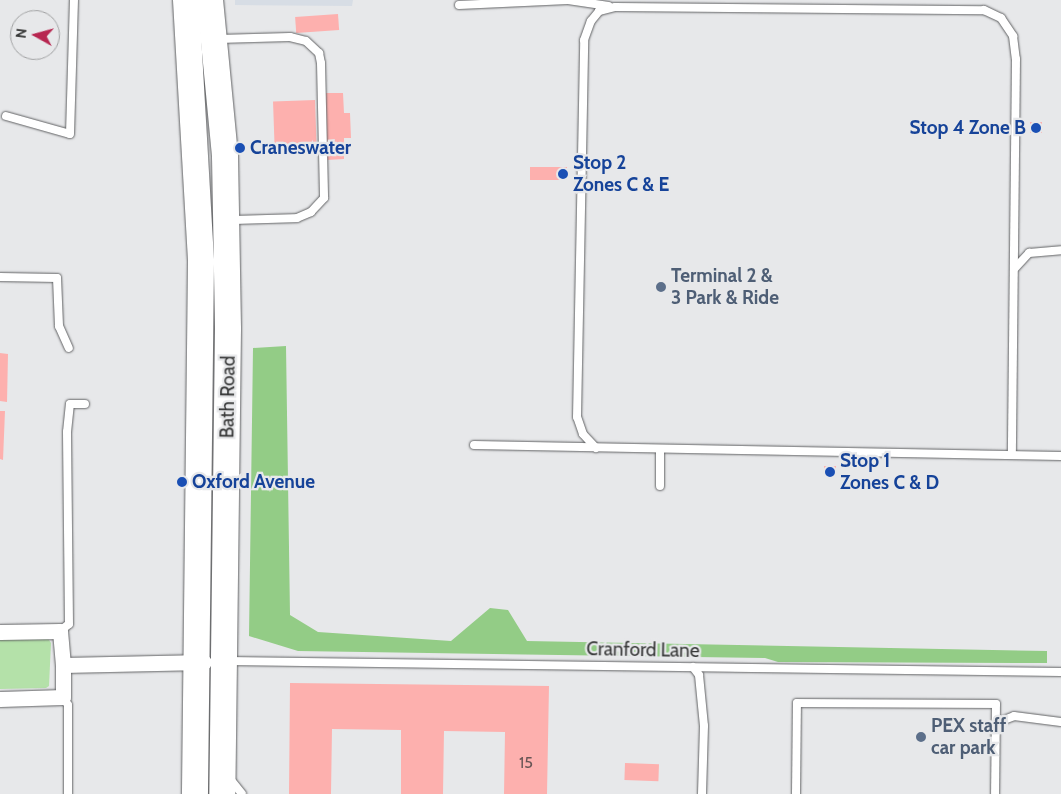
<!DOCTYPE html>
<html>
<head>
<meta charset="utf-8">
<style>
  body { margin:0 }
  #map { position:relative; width:1061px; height:794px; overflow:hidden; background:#e7e8ea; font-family:Cabin,sans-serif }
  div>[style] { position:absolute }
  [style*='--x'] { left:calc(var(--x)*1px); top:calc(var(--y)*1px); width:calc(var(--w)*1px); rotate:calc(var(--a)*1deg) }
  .built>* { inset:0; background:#d7dde5 }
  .green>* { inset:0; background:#b4e1a9 }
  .forest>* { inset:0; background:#93cc86 }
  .building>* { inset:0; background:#fdb0ae; transform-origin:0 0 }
  .roads { filter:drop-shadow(0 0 1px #616264) drop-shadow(0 0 1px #616264) }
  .lane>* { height:8px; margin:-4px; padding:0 4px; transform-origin:4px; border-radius:4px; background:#fff }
  .street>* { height:15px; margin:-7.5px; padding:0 7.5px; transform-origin:7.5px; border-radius:7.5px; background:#fff }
  .highway>* { height:26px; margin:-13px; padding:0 13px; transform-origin:13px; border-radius:13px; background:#fff }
  .dots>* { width:14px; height:14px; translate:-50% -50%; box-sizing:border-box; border:2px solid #e7e8ea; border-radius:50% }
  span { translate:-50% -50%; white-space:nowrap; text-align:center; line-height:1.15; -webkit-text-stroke:4.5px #e7e8ea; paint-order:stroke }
  .number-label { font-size:16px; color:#685555 }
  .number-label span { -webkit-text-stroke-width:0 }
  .transit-label { font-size:19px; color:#164399; font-weight:700 }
  .right { translate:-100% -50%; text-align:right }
  .left { translate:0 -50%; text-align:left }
  .service-label { font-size:19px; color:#4e5e75; font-weight:700 }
  .street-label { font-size:19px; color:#363737 }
  .north { position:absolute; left:10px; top:10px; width:50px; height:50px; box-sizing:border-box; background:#e7e8ea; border:1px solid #a0a1a2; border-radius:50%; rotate:277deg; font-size:14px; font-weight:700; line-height:20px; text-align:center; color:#363737 }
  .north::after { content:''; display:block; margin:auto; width:18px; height:22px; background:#b72650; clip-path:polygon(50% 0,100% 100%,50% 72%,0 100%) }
</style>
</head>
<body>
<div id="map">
  <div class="built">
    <div style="clip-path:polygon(235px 0,353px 0,352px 6px,235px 5px)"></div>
  </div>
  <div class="green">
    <div style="clip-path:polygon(47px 637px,51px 643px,49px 686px,46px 688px,0 689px,0 639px)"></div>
  </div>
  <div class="forest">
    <div style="clip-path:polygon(286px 346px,290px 615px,318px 632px,451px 641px,490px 608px,508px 610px,527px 641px,1047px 651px,1047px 663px,778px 662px,765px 658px,298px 651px,249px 636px,253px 348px)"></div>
  </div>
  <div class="building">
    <div style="left:338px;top:14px;width:16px;height:43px;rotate:86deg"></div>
    <div style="clip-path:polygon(326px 93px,343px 93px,344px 113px,350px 113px,351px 138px,344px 138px,344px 159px,327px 160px)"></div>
    <div style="left:315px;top:100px;width:53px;height:42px;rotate:88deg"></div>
    <div style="left:1030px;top:122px;width:12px;height:11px"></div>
    <div style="left:530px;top:167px;width:37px;height:13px"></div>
    <div style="clip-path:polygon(0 353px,8px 354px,7px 402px,0 401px)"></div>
    <div style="clip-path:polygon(0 411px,5px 411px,3px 460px,0 459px)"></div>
    <div style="left:824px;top:466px;width:12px;height:10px"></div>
    <div style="clip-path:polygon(290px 683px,549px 686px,547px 794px,504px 794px,505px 732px,444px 731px,443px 794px,401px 794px,401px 730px,332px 729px,331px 794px,289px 794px)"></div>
    <div style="left:625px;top:763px;width:34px;height:17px;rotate:2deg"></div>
  </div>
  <div class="roads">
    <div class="lane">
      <div style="--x:459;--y:5;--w:109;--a:-2.6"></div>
      <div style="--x:568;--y:0;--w:41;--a:8.3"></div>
      <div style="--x:218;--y:39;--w:72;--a:-1.6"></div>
      <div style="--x:290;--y:37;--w:16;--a:14"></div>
      <div style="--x:306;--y:41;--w:18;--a:43"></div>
      <div style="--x:319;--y:53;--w:10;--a:79"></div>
      <div style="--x:321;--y:63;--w:135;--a:88.7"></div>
      <div style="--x:324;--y:198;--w:19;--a:133"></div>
      <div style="--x:311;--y:212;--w:15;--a:157"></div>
      <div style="--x:297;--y:218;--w:68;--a:178.3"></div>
      <div style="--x:6;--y:116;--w:66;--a:15.7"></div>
      <div style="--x:70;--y:134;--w:134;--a:-88.3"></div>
      <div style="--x:1015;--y:268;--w:21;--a:-47"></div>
      <div style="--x:1029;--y:253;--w:32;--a:-5"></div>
      <div style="--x:0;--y:277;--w:57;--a:1"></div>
      <div style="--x:57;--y:278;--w:48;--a:87.6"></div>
      <div style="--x:59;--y:326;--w:24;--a:66"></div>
      <div style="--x:474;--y:445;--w:587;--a:1.07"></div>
      <div style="--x:596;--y:448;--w:19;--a:-133"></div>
      <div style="--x:583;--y:434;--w:18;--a:-109"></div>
      <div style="--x:577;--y:417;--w:377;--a:-88.9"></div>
      <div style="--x:584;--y:40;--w:20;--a:-70"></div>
      <div style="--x:591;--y:21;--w:13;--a:-51"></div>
      <div style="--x:599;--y:11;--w:16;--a:-14"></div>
      <div style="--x:615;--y:7;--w:369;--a:0.5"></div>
      <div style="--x:984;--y:10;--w:19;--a:25"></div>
      <div style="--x:1001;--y:18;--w:22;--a:56"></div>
      <div style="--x:1013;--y:36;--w:23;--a:83"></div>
      <div style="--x:1016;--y:59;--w:396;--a:90.6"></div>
      <div style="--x:660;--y:486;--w:36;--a:-90"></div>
      <div style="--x:60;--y:631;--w:11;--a:-38"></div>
      <div style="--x:69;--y:624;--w:192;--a:-90.6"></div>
      <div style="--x:67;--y:432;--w:28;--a:-84"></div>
      <div style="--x:70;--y:404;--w:15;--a:0"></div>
      <div style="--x:228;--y:661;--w:833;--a:0.76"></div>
      <div style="--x:693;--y:667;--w:10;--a:53"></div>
      <div style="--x:699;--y:675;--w:51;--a:84.4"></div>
      <div style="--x:704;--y:726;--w:68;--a:91.7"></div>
      <div style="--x:63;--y:697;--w:9;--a:58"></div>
      <div style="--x:68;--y:705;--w:89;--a:90"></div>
      <div style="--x:996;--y:723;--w:19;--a:-21"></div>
      <div style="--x:1014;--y:716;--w:47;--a:7.3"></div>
      <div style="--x:230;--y:779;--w:19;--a:51"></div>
      <div style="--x:796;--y:794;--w:91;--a:-89.4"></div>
      <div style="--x:797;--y:703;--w:199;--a:0.3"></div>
      <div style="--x:996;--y:704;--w:90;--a:90.6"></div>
    </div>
    <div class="street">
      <div style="--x:0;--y:632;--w:60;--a:-1"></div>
      <div style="--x:60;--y:631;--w:34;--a:85"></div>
      <div style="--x:63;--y:665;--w:32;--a:90"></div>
      <div style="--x:63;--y:697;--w:63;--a:178.2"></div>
      <div style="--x:63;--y:665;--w:141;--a:-1.2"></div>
    </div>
    <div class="highway">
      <div style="--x:186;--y:0;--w:262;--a:86.7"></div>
      <div style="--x:201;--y:262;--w:532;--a:90.65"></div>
      <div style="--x:210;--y:0;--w:157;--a:84.5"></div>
      <div style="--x:225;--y:156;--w:173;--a:89"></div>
      <div style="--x:228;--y:329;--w:465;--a:90.7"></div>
    </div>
  </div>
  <div class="dots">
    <div style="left:1036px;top:128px;background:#1a4fb4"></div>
    <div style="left:240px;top:148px;background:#1a4fb4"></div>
    <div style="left:563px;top:174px;background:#1a4fb4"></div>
    <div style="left:661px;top:287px;background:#5c6f8a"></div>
    <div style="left:830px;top:472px;background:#1a4fb4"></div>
    <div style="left:182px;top:482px;background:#1a4fb4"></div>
    <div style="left:921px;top:737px;background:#5c6f8a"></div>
  </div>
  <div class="number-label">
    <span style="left:526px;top:763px">15</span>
  </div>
  <div class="transit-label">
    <span class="right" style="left:1026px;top:128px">Stop 4 Zone B</span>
    <span class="left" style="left:250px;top:148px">Craneswater</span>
    <span class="left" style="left:573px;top:174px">Stop 2<br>Zones C &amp; E</span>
    <span class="left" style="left:840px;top:472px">Stop 1<br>Zones C &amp; D</span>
    <span class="left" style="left:192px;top:482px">Oxford Avenue</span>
  </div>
  <div class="service-label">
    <span class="left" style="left:671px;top:287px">Terminal 2 &amp;<br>3 Park &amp; Ride</span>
    <span class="left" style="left:931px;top:737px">PEX staff<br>car park</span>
  </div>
  <div class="street-label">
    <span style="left:228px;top:397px;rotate:-89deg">Bath Road</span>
    <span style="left:643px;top:650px;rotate:1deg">Cranford Lane</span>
  </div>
  <div class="north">N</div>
</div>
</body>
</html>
